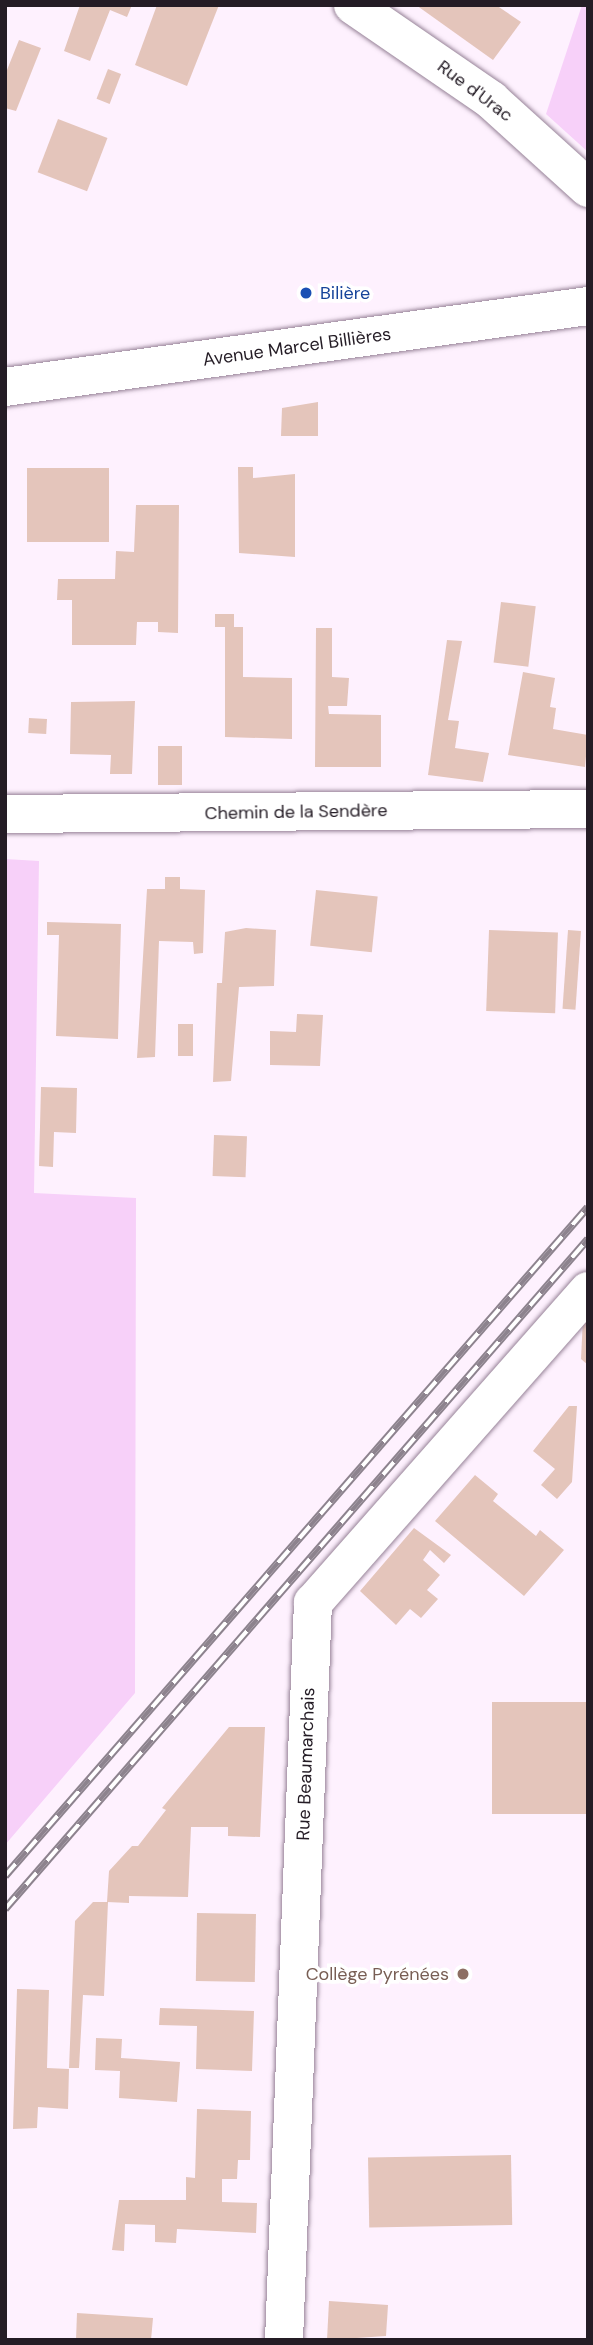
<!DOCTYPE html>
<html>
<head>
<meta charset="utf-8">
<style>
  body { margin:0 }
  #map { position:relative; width:593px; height:2345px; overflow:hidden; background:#fef1fe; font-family:"DM Sans",sans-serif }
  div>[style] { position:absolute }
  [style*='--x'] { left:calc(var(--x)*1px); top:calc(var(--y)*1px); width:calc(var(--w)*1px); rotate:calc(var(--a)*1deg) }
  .green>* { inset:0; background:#f7d0f9 }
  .building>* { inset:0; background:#e4c5bb; transform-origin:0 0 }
  .roads { filter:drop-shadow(0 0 2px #968297) drop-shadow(0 0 2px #968297) }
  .minor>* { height:38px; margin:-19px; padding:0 19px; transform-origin:19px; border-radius:19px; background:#fff }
  .tertiary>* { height:38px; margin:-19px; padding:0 19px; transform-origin:19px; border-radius:19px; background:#fff }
  .rail>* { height:8px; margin-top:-4px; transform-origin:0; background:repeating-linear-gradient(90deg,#fff 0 16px,#8d838e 0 32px); box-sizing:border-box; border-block:2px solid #8d838e }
  .dots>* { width:19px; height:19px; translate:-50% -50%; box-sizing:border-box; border:4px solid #fff; border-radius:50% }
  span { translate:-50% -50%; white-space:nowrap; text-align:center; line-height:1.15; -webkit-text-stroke:7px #fff; paint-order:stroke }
  .street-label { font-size:18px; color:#241c25 }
  .transit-label { font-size:18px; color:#164399 }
  .left { translate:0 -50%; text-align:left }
  .education-label { font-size:18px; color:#785e54 }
  .right { translate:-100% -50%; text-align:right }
  .frame { position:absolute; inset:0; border:7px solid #241c25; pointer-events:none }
</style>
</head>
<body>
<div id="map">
  <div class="green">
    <div style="clip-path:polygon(582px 5px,588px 5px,588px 152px,546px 114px)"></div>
    <div style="clip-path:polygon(5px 859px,39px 861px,34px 1193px,136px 1198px,135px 1693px,5px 1845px)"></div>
  </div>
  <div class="building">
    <div style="clip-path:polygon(80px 5px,132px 5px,127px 17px,110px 10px,90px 61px,64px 51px)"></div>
    <div style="clip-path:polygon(157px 5px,219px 5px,187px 86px,135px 65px)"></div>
    <div style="clip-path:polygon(416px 5px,496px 5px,521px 22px,493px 60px)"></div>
    <div style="clip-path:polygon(19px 40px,41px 48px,16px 111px,5px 108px,5px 75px)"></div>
    <div style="left:108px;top:69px;width:14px;height:32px;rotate:21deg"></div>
    <div style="left:58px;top:119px;width:53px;height:57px;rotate:21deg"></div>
    <div style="clip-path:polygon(318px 402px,318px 436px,281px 436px,282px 408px)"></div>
    <div style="clip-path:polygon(238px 467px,253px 467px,253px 478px,295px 474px,295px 557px,239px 553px)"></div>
    <div style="left:27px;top:468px;width:82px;height:74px"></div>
    <div style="clip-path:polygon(136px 505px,179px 505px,178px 633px,158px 632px,158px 622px,137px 622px,136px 645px,72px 645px,72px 600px,57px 600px,58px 579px,115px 579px,116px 551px,134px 552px)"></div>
    <div style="left:501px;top:602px;width:35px;height:61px;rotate:7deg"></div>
    <div style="clip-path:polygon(215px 614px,234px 614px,234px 627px,243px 627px,243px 677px,292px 678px,292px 739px,225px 737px,225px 627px,215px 627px)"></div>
    <div style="clip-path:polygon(316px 628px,332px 628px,332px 677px,349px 678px,347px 706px,328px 706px,329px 714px,381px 715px,381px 767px,315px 767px)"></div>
    <div style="clip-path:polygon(447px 640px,462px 641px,448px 720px,459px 721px,455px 748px,489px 753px,483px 782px,428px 775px)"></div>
    <div style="clip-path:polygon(523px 672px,555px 678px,550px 707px,556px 708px,553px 729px,588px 735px,585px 767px,508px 755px)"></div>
    <div style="clip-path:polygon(135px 701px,132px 774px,110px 774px,111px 755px,70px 754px,71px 702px)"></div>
    <div style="left:29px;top:718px;width:18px;height:15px;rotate:3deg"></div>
    <div style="left:158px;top:746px;width:24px;height:39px"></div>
    <div style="clip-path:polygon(165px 877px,180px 877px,180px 889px,205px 890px,203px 953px,194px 954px,193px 942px,159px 941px,155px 1057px,137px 1058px,147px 889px,165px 889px)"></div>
    <div style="left:316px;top:890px;width:62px;height:56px;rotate:6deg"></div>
    <div style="clip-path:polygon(47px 922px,121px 924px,118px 1039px,56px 1036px,59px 935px,47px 935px)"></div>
    <div style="clip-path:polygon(246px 928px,276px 930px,274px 986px,239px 987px,231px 1081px,213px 1082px,217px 983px,222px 983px,225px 932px)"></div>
    <div style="left:489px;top:930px;width:69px;height:81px;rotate:2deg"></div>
    <div style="left:568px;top:930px;width:13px;height:79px;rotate:4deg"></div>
    <div style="clip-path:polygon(297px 1014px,323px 1015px,320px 1066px,270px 1065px,270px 1031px,296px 1032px)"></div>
    <div style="left:178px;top:1024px;width:15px;height:32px"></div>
    <div style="clip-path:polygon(41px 1087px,77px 1088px,76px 1133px,54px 1132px,53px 1167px,39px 1166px)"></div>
    <div style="left:214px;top:1135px;width:33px;height:41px;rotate:2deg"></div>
    <div style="clip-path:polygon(588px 1312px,588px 1365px,581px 1359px,583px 1318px)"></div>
    <div style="clip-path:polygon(569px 1406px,577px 1406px,572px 1482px,557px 1499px,541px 1485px,555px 1469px,533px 1451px)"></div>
    <div style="clip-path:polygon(475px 1475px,498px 1494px,493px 1501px,536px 1536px,540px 1530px,564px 1550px,524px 1596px,435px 1521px)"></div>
    <div style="clip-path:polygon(414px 1528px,451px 1555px,444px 1563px,430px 1550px,423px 1560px,440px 1575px,427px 1590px,438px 1599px,421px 1618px,410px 1609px,396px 1625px,360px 1591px)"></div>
    <div style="left:588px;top:1702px;width:112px;height:96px;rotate:90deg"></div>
    <div style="clip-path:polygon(229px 1727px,265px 1727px,260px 1837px,228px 1836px,228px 1827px,191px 1827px,188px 1897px,129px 1896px,129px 1903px,107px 1902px,109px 1871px,132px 1846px,138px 1846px,166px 1810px,162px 1808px)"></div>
    <div style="clip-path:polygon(93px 1902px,108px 1902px,104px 1996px,83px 1995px,79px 2068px,69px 2068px,75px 1921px)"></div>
    <div style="left:197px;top:1913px;width:59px;height:68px;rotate:1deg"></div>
    <div style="clip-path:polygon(17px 1989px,49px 1990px,47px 2068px,69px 2069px,68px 2109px,38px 2107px,37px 2128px,13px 2129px)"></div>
    <div style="clip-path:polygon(160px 2008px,254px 2011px,252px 2071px,196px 2069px,197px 2026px,159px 2025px)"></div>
    <div style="clip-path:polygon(96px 2038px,122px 2039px,121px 2058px,180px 2062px,177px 2102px,119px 2098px,120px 2071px,95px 2070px)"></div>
    <div style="clip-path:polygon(197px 2109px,251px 2111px,250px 2160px,238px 2160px,237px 2179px,222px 2179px,222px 2202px,257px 2203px,256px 2233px,177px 2229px,176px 2243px,155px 2242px,155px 2225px,125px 2224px,124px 2251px,112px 2250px,119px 2200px,186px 2200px,186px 2177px,195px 2178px)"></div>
    <div style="left:511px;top:2155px;width:70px;height:143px;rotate:89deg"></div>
    <div style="clip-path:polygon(329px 2301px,388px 2305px,386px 2336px,327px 2340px)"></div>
    <div style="clip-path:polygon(77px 2313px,153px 2318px,151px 2340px,76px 2340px)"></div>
  </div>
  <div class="roads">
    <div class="minor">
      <div style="--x:353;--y:5;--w:168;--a:34.5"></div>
      <div style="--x:491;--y:100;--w:131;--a:42.2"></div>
      <div style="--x:5;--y:814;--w:583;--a:-0.49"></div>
      <div style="--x:284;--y:2340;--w:738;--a:-87.75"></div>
      <div style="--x:313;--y:1603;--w:416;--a:-48.6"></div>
    </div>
    <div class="tertiary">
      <div style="--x:5;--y:387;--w:589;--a:-7.91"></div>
    </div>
  </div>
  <div class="rail">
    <div style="--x:5;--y:1876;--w:887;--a:-48.93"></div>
    <div style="--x:5;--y:1909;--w:888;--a:-48.97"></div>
  </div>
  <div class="dots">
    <div style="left:306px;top:293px;background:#1a4fb4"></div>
    <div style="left:463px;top:1974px;background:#8d6e63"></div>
  </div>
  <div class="street-label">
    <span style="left:475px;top:91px;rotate:37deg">Rue d'Urac</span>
    <span style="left:297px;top:347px;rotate:-8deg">Avenue Marcel Billières</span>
    <span style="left:296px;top:812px;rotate:-1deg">Chemin de la Sendère</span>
    <span style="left:306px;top:1764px;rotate:-88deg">Rue Beaumarchais</span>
  </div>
  <div class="transit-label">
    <span class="left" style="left:320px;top:293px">Bilière</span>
  </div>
  <div class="education-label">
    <span class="right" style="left:449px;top:1974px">Collège Pyrénées</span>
  </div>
  <div class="frame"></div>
</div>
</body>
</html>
